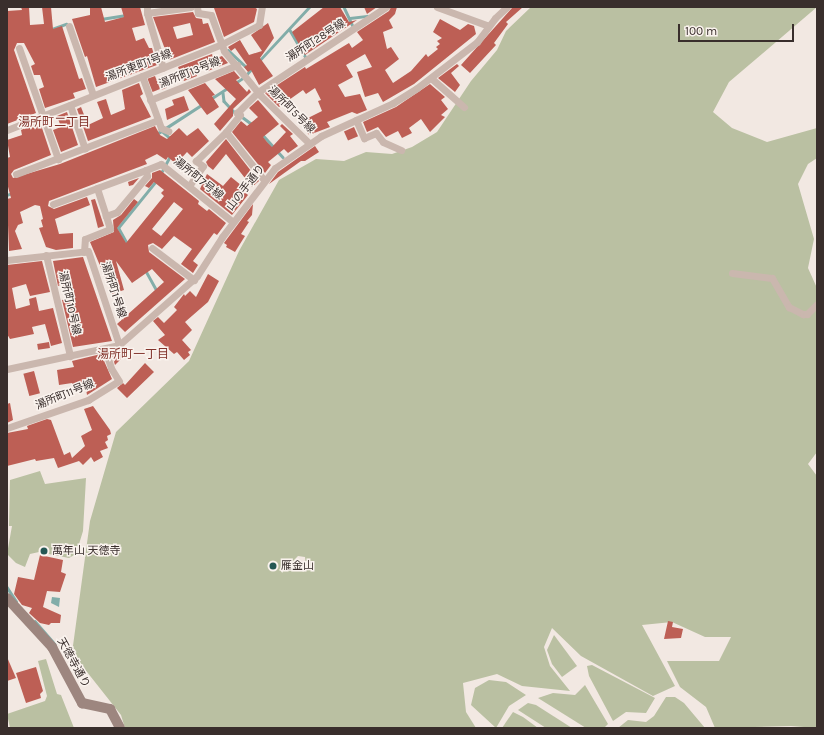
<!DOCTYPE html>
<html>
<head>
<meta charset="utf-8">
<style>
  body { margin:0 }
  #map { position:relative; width:824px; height:735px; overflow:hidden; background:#f2e8e2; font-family:Karla,"Noto Sans JP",sans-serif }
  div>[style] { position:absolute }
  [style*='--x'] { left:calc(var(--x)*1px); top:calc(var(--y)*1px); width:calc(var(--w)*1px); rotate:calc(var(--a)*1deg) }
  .green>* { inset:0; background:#bac0a2 }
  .water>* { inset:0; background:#82ada9 }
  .stream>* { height:2.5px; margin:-1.25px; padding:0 1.25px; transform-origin:1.25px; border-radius:1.25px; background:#82ada9 }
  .building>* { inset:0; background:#bd5f55; transform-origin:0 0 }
  .street>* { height:7px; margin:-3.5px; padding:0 3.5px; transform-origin:3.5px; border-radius:3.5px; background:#cab7ae }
  .secondary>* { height:10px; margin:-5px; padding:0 5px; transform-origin:5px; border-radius:5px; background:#9d867f }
  .dots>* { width:11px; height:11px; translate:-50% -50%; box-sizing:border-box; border:2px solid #faf3ee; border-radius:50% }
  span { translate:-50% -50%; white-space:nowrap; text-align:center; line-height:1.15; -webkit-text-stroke:3px #faf3ee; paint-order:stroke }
  .street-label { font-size:11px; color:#392e2c }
  .poi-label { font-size:11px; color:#392e2c }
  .left { translate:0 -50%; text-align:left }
  .neighbourhood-label { font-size:12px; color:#82332b }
  .frame { position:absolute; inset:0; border:8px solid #392e2c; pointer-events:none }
  .scale { position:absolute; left:678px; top:24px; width:116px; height:18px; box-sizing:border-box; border:2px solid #392e2c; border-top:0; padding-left:5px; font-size:12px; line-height:14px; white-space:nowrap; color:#392e2c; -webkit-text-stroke:3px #faf3ee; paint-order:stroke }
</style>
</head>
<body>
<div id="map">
  <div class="green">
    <div style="clip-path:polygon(evenodd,531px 7px,817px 7px,729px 82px,713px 112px,732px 128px,767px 142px,817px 128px,817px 158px,808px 164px,798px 184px,814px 239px,808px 268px,817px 288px,817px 452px,808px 464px,817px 476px,817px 728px,791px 726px,715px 728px,706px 707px,680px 687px,667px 661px,719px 661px,731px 637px,705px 637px,672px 622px,642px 625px,675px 686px,653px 696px,581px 656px,552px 628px,544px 647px,550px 666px,570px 691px,522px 686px,497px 674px,463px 683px,466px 712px,476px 728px,125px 728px,121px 715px,72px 653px,90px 521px,116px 432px,189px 361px,239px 251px,279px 180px,316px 159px,344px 161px,366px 152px,392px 154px,412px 147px,437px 132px,471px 81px,497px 50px,506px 31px,531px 7px,298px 556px,305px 557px,306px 566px,303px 568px,295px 567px,291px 563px,298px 556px)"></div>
    <div style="clip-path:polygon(40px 471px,45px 484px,86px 478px,83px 531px,76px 554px,69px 558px,39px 552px,30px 554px,25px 567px,16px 563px,7px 554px,12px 526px,9px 526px,10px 480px)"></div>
    <div style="clip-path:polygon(554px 635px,577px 666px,562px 677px,552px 664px,547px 650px)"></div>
    <div style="clip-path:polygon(46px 659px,57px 694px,61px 695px,74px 728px,10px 728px,7px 714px,45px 701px,47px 696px,38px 661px)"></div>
    <div style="clip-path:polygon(592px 665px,655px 698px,646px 713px,626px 712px,613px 721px,589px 676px,587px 666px)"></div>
    <div style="clip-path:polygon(489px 680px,506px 682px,526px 695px,509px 706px,496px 728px,471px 705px,475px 688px)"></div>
    <div style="clip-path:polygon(585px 685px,608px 724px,604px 728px,586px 728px,538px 698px,553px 693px,575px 695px)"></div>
    <div style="clip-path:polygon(666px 697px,675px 697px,684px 703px,705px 728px,618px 728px,628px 720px,646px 722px,654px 716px)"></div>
    <div style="clip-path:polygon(528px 703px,536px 705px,572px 728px,546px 728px,518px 710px)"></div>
    <div style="clip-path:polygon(513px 712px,523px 717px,538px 728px,502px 728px)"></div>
  </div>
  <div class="water">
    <div style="clip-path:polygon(308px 7px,312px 7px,245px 79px,127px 156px,7px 197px,7px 194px,136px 146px,243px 77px)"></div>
    <div style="clip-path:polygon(52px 597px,60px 598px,59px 607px,51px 603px)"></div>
  </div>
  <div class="stream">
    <div style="--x:344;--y:7;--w:21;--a:65"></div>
    <div style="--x:350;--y:18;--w:17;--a:-7"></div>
    <div style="--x:101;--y:19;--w:25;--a:-9"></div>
    <div style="--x:52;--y:29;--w:15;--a:-20"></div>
    <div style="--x:290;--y:30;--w:32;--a:60"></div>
    <div style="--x:228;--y:50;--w:26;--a:43"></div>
    <div style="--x:223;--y:93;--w:8;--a:83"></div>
    <div style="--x:224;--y:101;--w:18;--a:47"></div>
    <div style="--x:241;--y:116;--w:15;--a:37"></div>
    <div style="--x:163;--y:132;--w:11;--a:41"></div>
    <div style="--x:262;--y:134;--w:31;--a:48"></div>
    <div style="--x:161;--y:173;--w:19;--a:-62"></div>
    <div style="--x:127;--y:244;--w:18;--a:-119"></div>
    <div style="--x:118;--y:228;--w:60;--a:-51"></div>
    <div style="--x:146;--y:271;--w:23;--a:61"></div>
    <div style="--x:7;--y:587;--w:17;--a:57"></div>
    <div style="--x:35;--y:621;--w:30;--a:49"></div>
  </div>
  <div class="building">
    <div style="clip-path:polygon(21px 7px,29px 7px,30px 25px,44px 24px,42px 7px,51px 7px,53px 29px,62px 26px,79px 79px,82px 78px,86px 89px,73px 93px,75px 98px,45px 108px,39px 89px,44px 87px,40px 75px,34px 75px,31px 66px,35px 64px,24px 43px,17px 43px,14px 50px,36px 113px,7px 124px,7px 11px,22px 10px)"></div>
    <div style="clip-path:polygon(90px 7px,101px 7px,105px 22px,124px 17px,121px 7px,140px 7px,145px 25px,132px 28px,136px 41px,144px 38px,149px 48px,152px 48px,157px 65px,96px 87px,87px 56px,85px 57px,72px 19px,90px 15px)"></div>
    <div style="clip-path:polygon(254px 7px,257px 9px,254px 22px,224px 37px,214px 8px)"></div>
    <div style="clip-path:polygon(324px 7px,340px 7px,349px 22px,357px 20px,305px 55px,292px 32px)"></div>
    <div style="clip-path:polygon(364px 7px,377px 7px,367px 14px)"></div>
    <div style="clip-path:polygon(391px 7px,397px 7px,395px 14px,389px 20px,393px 28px,383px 32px,387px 49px,391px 47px,399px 59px,385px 70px,393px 83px,411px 71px,426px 54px,428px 57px,438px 49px,436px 47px,440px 44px,437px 41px,442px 38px,433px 32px,440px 19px,460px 30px,468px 24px,474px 26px,476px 34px,414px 84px,383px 102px,378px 93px,365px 97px,357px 72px,372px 67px,365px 54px,346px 65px,353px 77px,338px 85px,345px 97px,360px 94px,367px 110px,357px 114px,352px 112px,327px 122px,330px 127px,309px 135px,300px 122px,322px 111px,318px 101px,321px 100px,315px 88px,306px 94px,303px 90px,279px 107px,265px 93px,305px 67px,306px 69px,349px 43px,352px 48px,363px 40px,357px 32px,389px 11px)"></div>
    <div style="clip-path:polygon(523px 7px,506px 22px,508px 24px,494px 43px,496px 45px,470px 73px,461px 65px,512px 8px)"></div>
    <div style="clip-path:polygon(evenodd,193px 12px,196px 18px,202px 19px,203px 24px,208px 23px,215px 42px,169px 60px,153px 17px,193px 12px,190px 23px,193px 35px,177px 39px,173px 27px,190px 23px)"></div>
    <div style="clip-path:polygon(268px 23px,274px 38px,260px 58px,273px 76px,259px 85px,251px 70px,248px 72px,244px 67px,247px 65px,235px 48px,231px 51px,228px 47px,240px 40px,249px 55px,262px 51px,251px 35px)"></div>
    <div style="clip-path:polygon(212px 54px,214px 59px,222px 56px,228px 63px,208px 71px,203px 67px,196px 74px,197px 76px,184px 81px,178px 67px)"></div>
    <div style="clip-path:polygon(457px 64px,459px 66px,451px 73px,460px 85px,455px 92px,438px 78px)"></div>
    <div style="clip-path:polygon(234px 71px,240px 78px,236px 80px,247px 92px,249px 89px,251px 92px,233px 109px,233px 116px,220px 131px,214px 124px,236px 99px,215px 79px)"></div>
    <div style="left:155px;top:76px;width:14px;height:8px;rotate:69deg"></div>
    <div style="clip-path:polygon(168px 80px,170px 86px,162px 90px,160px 84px)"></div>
    <div style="clip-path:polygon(139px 83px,143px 94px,140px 96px,151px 117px,88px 141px,77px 109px,81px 107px,88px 125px,103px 118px,97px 102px,106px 99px,111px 115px,123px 110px,125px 109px,122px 90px)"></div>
    <div style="clip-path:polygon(205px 83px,215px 95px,212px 96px,219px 107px,207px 115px,188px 90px)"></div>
    <div style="clip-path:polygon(430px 84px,445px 97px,441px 100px,448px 109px,441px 115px,445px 117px,430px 132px,421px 119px,409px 128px,412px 133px,402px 138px,398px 131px,386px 137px,378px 127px,367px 132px,363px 122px,396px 107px)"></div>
    <div style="clip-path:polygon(184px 96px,189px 110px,167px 120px,165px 109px,174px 105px,172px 100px)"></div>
    <div style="clip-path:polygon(258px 100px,279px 124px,263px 137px,267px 142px,272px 147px,286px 132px,280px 126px,282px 124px,293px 134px,290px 136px,298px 146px,288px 153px,284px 149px,268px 162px,271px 165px,265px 173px,232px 132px,241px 121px,247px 126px,258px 117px,249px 108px)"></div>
    <div style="clip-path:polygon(67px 112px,78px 145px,61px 152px,53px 130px,61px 127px,57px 116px)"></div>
    <div style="clip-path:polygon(40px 122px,51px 155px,14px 170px,11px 174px,13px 178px,60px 164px,155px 126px,160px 135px,167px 139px,179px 128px,187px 136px,198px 128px,209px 141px,192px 157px,187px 152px,176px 164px,168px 157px,166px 160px,157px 154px,145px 160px,147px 164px,49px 201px,48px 206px,54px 209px,87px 197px,90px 205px,55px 219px,59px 234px,73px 233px,73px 248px,56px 250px,46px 247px,39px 228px,43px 227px,41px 220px,43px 219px,40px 206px,35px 205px,20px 212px,23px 223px,18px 225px,15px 231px,22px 249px,9px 251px,7px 199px,11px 198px,7px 183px,7px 158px,10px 157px,7px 140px,22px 135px,21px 130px)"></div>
    <div style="left:354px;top:127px;width:10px;height:11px;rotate:66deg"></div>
    <div style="clip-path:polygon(226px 139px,259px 181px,252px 187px,226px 154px,213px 170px,208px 166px,206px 162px)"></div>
    <div style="clip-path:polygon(315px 146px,319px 152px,305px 161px,301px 161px,269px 184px,278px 172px)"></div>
    <div style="clip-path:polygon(evenodd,160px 170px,199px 201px,198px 204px,207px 211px,209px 209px,226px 223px,217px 235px,214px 233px,193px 261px,198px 265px,193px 273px,181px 264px,192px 249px,174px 236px,162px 249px,153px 243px,148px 245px,149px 252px,185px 279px,125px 332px,117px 324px,164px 282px,152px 269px,132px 283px,116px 261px,124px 290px,112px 294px,90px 242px,114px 232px,113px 220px,121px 215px,134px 199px,138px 202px,117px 228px,126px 243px,164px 196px,161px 193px,164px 190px,154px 182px,149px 188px,145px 186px,152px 178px,152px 173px,160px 170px,174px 202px,183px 209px,161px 236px,152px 229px,174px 202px)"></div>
    <div style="clip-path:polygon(207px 174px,223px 186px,231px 177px,247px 190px,245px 192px,248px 195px,232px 215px,200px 189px)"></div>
    <div style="clip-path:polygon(139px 178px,133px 185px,129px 186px,128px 182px)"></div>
    <div style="clip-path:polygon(95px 199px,104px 226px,98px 228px,91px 200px)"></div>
    <div style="clip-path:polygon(253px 204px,252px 215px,247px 221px,249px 222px,241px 234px,245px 236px,235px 252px,226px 247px,227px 245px,224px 243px)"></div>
    <div style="clip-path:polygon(83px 257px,112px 341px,73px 347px,62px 300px,66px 299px,62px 284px,58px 286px,53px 261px)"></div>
    <div style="clip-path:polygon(42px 261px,50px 292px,30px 296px,26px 284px,12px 288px,16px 309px,30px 305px,29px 299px,36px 297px,39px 311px,53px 308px,62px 343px,51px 346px,45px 324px,32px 327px,34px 334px,10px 339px,7px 334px,7px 265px)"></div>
    <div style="clip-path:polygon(208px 274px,219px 281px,208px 302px,185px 322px,192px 330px,182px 340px,191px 350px,188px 352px,190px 355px,184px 360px,177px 352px,174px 354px,158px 340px,165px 335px,153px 321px,158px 317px,164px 323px,177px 310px,174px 307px,184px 294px,185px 296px,190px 291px,196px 297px)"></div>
    <div style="left:49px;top:342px;width:6px;height:12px;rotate:81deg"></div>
    <div style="clip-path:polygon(119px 350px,124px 356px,115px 365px,112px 355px)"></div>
    <div style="clip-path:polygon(101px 354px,112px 379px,87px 395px,86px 389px,75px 391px,72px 383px,59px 385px,57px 370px,74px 367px,72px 361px)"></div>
    <div style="clip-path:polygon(145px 363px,154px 372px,127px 398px,117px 388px,123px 383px,125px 385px)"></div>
    <div style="left:34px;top:371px;width:23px;height:11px;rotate:75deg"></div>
    <div style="clip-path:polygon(10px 403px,13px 420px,7px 423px,7px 404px)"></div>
    <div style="clip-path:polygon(93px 406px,110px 430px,111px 434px,107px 436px,108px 440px,105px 442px,108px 448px,100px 451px,103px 457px,94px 462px,91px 457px,83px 465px,79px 461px,58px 468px,54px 458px,36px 461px,35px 459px,7px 466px,7px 433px,28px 429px,27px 426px,47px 419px,51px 420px,64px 455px,70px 452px,72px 458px,85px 446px,81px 436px,92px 430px,84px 409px)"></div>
    <div style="clip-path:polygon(40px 555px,63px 560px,61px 572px,66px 574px,60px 592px,47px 591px,43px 607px,61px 615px,60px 623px,51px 623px,49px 625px,40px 623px,29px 613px,32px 608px,22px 605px,14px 594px,18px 577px,34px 580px)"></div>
    <div style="clip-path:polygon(668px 621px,673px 622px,672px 627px,683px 629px,681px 638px,664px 639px)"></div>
    <div style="clip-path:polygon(7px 657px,16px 678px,7px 681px)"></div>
    <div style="clip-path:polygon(36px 667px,43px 691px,40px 694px,41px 698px,26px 703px,16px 673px)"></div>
  </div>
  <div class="street">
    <div style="--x:147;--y:7;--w:6;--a:90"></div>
    <div style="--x:147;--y:13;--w:44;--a:-7.8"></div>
    <div style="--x:197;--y:7;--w:6;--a:81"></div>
    <div style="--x:198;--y:13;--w:13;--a:9"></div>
    <div style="--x:211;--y:15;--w:38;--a:70"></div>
    <div style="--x:224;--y:51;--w:58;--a:50.6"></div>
    <div style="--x:261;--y:96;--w:67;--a:44.4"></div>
    <div style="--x:437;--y:7;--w:55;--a:20.1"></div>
    <div style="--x:147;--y:13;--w:57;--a:73.8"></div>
    <div style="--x:69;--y:26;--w:73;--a:70.8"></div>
    <div style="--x:19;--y:48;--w:118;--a:70.6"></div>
    <div style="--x:142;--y:76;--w:55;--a:69.9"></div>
    <div style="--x:161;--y:128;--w:8;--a:23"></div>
    <div style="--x:431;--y:78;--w:44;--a:41.3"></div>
    <div style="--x:150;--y:100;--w:94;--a:-21.9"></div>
    <div style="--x:70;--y:105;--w:46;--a:71.2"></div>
    <div style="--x:356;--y:120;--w:20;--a:66"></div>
    <div style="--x:364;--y:138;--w:13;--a:-23"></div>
    <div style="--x:376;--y:133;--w:11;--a:52"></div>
    <div style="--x:383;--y:142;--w:20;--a:24"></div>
    <div style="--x:7;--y:130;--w:229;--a:-21.8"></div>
    <div style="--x:220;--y:45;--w:44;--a:-27.1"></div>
    <div style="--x:259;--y:25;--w:18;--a:-81"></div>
    <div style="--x:226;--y:132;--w:61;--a:51.6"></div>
    <div style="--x:146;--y:170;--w:16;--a:-22"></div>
    <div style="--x:161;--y:164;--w:92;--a:38.9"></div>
    <div style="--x:16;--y:174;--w:152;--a:-20.8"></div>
    <div style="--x:189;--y:186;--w:24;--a:-55"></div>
    <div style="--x:203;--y:166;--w:9;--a:-144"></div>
    <div style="--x:196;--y:161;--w:42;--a:-44"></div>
    <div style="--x:226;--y:132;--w:22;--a:-51"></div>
    <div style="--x:240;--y:115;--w:4;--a:-146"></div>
    <div style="--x:237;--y:113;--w:30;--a:-45"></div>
    <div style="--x:258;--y:92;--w:154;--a:-33.6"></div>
    <div style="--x:53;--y:204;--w:47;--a:-20"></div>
    <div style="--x:152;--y:248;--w:53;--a:37.3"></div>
    <div style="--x:84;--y:252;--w:13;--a:-86"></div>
    <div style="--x:85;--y:239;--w:27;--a:-22"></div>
    <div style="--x:110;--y:229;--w:14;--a:-107"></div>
    <div style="--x:106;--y:216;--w:29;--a:-108"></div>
    <div style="--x:97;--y:188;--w:52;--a:-20.2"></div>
    <div style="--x:146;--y:170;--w:6;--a:81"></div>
    <div style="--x:147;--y:176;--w:47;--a:129.8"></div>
    <div style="--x:117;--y:212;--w:12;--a:160"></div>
    <div style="--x:46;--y:255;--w:104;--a:76.6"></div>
    <div style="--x:7;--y:260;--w:81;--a:-6.3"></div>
    <div style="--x:88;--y:251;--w:99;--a:71.7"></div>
    <div style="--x:732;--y:273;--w:40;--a:7.1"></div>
    <div style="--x:772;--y:278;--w:34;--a:60"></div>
    <div style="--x:789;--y:307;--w:16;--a:27"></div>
    <div style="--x:803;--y:314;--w:4;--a:0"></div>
    <div style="--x:807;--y:314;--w:14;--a:-45"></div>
    <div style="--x:7;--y:369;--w:115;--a:-12.1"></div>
    <div style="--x:119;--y:345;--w:104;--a:-41.5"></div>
    <div style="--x:197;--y:276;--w:46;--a:-57.3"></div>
    <div style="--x:222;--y:237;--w:87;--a:-52.5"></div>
    <div style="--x:275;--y:168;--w:56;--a:-34.8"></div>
    <div style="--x:321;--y:136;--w:79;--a:-24.6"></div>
    <div style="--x:393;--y:103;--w:28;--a:-32"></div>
    <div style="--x:417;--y:88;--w:76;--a:-37.5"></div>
    <div style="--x:477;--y:42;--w:30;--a:-53"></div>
    <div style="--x:495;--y:18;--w:16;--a:-43"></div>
    <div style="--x:7;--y:428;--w:86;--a:-19.1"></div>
    <div style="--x:88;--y:400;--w:36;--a:-32"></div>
    <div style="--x:119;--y:381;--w:15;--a:-122"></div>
    <div style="--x:111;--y:368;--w:19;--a:-108"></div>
  </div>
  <div class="secondary">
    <div style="--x:7;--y:598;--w:67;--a:47.4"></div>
    <div style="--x:52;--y:647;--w:64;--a:61.8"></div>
    <div style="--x:82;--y:703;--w:29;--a:12"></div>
    <div style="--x:110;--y:709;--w:21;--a:62"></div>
  </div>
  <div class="dots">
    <div style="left:44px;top:551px;background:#245754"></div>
    <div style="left:273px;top:566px;background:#245754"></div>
  </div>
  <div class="street-label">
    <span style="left:316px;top:41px;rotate:-33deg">湯所町28号線</span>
    <span style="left:139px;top:66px;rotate:-21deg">湯所東町1号線</span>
    <span style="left:190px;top:73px;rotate:-22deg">湯所町13号線</span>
    <span style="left:291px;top:110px;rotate:45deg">湯所町5号線</span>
    <span style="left:198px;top:179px;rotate:39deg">湯所町7号線</span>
    <span style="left:246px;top:188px;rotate:-52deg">山の手通り</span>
    <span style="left:113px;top:290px;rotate:72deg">湯所町1号線</span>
    <span style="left:69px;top:303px;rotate:77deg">湯所町10号線</span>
    <span style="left:65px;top:395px;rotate:-22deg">湯所町11号線</span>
    <span style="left:73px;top:663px;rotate:61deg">天徳寺通り</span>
  </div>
  <div class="poi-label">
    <span class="left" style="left:52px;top:551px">萬年山 天徳寺</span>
    <span class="left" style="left:281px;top:566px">雁金山</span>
  </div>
  <div class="neighbourhood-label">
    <span style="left:54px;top:123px">湯所町二丁目</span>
    <span style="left:133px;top:355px">湯所町一丁目</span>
  </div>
  <div class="frame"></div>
  <div class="scale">100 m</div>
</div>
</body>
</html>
